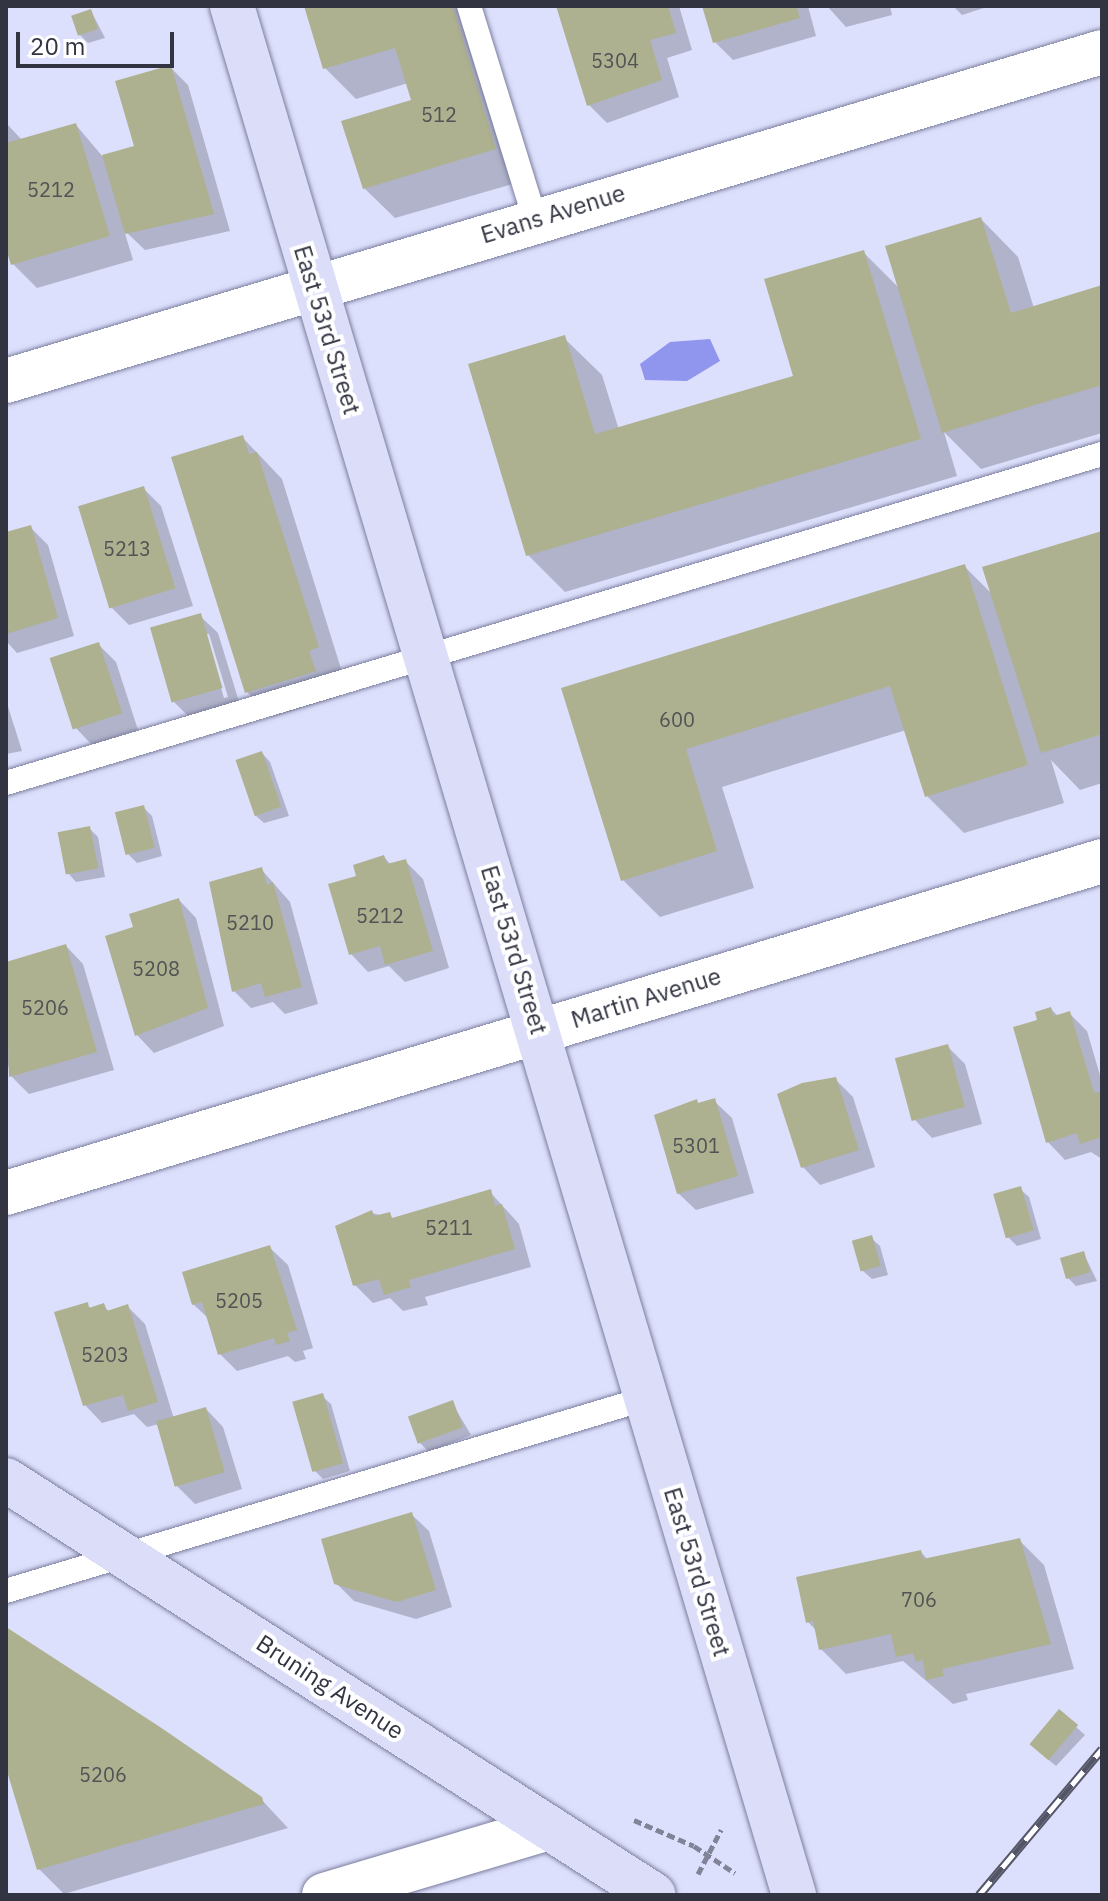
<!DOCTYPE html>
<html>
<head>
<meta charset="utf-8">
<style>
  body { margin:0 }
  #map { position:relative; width:1108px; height:1901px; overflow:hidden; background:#dde0fc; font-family:"IBM Plex Sans",sans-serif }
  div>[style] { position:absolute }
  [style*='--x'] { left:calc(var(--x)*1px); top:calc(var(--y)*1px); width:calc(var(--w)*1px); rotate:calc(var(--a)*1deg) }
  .water>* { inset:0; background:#9095ed }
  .shadow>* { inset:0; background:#0003 }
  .building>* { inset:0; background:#adb18f; transform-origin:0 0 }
  .path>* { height:5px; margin-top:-2.5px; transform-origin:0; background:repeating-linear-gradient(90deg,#818398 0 8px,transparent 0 12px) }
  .roads { filter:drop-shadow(0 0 2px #7b7e9e) drop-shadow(0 0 2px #7b7e9e) }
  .lane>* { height:24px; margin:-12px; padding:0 12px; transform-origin:12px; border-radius:12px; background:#fff }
  .street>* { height:44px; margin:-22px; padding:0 22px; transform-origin:22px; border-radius:22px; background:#fff }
  .secondary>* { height:44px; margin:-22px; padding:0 22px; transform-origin:22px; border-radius:22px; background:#dcdef9 }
  .rail>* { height:9px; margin-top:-4.5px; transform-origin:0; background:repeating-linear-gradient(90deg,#fff 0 18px,#545667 0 36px); box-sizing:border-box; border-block:2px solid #545667 }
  span { translate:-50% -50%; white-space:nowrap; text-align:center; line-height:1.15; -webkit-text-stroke:8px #fff; paint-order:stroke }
  .number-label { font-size:20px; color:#515355 }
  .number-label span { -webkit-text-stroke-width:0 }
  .street-label { font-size:24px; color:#323442 }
  .frame { position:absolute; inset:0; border:8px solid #323442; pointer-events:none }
  .scale { position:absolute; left:16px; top:32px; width:158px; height:36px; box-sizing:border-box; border:4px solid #323442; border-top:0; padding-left:10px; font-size:24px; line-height:28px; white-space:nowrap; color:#323442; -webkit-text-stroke:6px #fff; paint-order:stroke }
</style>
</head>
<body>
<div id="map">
  <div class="water">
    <div style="clip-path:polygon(710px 339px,720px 361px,687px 381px,645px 380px,640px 364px,670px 342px)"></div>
  </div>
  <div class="shadow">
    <div style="clip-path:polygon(307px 6px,473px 6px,526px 180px,395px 218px,364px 188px,413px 101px,408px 83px,356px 99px,325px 68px)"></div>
    <div style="clip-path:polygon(558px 6px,679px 6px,692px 50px,667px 58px,679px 97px,607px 123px,589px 105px)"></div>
    <div style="clip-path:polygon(704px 6px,808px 6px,816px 36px,733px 60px,715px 42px)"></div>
    <div style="clip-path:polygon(827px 6px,890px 6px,892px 15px,846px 27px)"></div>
    <div style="clip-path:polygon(953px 6px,990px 6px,962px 15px)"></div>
    <div style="clip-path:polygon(91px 11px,105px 38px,88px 43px,79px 34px)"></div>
    <div style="clip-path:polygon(170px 67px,188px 85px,230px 231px,145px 250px,124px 230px,133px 260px,37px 288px,12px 263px,6px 242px,6px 123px,22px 140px,76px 125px,103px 157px,136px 147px)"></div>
    <div style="clip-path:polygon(981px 219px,1018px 257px,1034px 308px,1102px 287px,1102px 433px,981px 469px,944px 432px,957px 476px,565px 592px,528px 555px,564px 338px,602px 375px,619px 430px,795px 377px,863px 252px,900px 289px)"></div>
    <div style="clip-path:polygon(242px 437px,282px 479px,342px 672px,333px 676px,340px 696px,272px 717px,247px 692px)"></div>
    <div style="clip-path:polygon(144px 489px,161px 506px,193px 606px,129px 625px,112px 608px)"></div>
    <div style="clip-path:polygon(30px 527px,48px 545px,74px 636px,17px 653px,6px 641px,6px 534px)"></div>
    <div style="clip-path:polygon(1102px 533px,1102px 783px,1080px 790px,1051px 760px,1064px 803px,964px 833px,927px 796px,906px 730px,722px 787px,754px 888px,660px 917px,623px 880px,564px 690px,964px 566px,993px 595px)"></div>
    <div style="clip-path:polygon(evenodd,200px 616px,218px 633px,240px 705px,192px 720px,174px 702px,200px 616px,205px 634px,209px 634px,228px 697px,224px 698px,205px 634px)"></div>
    <div style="clip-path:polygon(98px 644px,116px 662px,138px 730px,92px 745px,75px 727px)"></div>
    <div style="clip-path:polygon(6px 700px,22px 751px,6px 754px)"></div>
    <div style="clip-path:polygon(262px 753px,270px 762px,289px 816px,264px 823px,255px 815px)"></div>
    <div style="clip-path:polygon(143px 807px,152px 816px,162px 856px,137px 863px,128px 854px)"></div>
    <div style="clip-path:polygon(89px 828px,98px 837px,105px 877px,76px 882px,68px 873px)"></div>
    <div style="clip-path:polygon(384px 857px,391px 865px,405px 861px,423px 879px,449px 968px,405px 982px,389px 966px,368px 972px,351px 954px,359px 877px)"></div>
    <div style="clip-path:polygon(261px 869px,290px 902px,318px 1004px,285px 1014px,273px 1002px,251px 1008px,234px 991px)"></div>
    <div style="clip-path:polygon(179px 900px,196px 918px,224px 1026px,154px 1053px,137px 1035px)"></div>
    <div style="clip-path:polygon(66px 946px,83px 964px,114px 1070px,29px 1094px,11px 1076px,6px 1058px,6px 964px)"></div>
    <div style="clip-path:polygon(1051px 1009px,1059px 1017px,1070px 1014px,1087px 1031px,1102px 1082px,1102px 1159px,1091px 1152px,1065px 1160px,1048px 1142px,1040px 1021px)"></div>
    <div style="clip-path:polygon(947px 1046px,965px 1064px,982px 1124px,932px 1138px,915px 1120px)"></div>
    <div style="clip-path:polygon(835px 1079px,853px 1097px,875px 1167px,820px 1185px,803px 1167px)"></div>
    <div style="clip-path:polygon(714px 1101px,732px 1118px,754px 1193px,696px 1210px,678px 1193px)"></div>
    <div style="clip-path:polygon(1020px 1189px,1029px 1197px,1041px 1239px,1017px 1246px,1008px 1237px)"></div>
    <div style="clip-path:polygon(490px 1192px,519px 1224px,531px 1267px,425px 1297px,428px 1305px,403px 1311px,390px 1298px,373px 1303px,355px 1285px,372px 1213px,395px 1219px)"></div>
    <div style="clip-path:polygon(871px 1238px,880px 1246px,888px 1275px,872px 1279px,863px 1271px)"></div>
    <div style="clip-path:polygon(270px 1248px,288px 1265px,313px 1348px,303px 1351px,306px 1359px,295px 1362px,288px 1356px,237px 1371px,220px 1354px,209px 1319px,193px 1304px)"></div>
    <div style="clip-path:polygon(1084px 1254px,1097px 1281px,1076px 1286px,1067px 1277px)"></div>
    <div style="clip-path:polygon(87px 1305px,92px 1309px,103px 1306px,110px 1312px,127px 1306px,145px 1324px,174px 1419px,206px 1409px,223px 1427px,242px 1489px,195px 1504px,177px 1486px,159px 1424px,147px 1427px,134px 1414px,102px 1423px,85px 1405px)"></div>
    <div style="clip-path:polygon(322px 1396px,331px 1404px,350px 1471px,323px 1479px,314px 1470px)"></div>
    <div style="clip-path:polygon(452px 1403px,471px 1435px,429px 1452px,420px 1443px)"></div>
    <div style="clip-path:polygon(411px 1514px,429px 1531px,452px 1607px,416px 1619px,354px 1601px,336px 1583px)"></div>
    <div style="clip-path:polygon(1019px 1540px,1044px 1565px,1074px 1669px,966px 1694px,968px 1700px,953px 1704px,903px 1661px,846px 1674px,821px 1649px,817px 1631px,808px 1622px,921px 1552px,928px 1560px)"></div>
    <div style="clip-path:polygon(6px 1630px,260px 1798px,288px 1828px,64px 1894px,39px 1869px,6px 1762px)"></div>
    <div style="clip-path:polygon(1076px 1727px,1085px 1735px,1056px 1766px,1039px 1752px)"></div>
  </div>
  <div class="building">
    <div style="clip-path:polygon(304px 6px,453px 6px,496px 149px,363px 189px,341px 121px,411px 100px,395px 48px,323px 69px)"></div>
    <div style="clip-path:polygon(556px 6px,668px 6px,676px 33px,650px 40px,662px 80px,587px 106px)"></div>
    <div style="clip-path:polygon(702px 6px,796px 6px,800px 18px,713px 43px)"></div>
    <div style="left:91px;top:9px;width:21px;height:21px;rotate:71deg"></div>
    <div style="clip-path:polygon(171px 65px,214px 214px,125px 234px,102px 155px,134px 146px,115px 81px)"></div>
    <div style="clip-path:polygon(76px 123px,110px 236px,11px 265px,6px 249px,6px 143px)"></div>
    <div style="clip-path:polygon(981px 217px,1011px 313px,1102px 285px,1102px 385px,942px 433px,885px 246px)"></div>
    <div style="clip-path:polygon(864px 250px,921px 439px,526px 556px,468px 364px,565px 335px,595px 434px,793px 376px,764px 279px)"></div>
    <div style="clip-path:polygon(243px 435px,249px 454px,257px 452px,319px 647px,309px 651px,316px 671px,245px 693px,171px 457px)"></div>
    <div style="left:144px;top:486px;width:107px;height:69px;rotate:73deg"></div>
    <div style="clip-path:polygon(31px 525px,58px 618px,6px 634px,6px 532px)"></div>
    <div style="clip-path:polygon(1102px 531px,1102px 734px,1041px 753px,982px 567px)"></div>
    <div style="clip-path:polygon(965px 564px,1028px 765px,925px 797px,890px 686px,686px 749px,717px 851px,621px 881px,561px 688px)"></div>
    <div style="left:201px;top:613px;width:78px;height:53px;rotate:74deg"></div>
    <div style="left:99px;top:642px;width:75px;height:52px;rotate:72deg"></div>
    <div style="left:262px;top:751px;width:59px;height:28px;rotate:71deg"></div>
    <div style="left:144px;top:805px;width:44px;height:30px;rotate:76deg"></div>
    <div style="left:90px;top:826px;width:43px;height:33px;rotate:79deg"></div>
    <div style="clip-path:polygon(384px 855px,387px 864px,406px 859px,433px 951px,385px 965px,380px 946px,349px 955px,328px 884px,356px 876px,353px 865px)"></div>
    <div style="clip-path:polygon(262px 867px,267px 885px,273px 882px,302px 987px,265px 997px,261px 983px,232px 992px,209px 882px)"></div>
    <div style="clip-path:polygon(179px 898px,208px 1008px,135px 1036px,105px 936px,133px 927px,129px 914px)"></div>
    <div style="clip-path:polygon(66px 944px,97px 1052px,9px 1077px,6px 962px)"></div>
    <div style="clip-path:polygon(1051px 1007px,1054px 1016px,1070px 1011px,1094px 1093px,1102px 1091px,1102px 1137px,1080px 1144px,1077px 1133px,1046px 1143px,1013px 1027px,1037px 1020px,1035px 1012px)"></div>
    <div style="left:948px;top:1044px;width:65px;height:55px;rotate:75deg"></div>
    <div style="clip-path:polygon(836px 1077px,859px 1150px,801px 1168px,777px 1094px,802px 1083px)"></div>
    <div style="clip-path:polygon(715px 1098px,738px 1176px,677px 1194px,654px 1115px,697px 1099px,698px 1103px)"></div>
    <div style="left:1021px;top:1186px;width:46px;height:29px;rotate:74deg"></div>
    <div style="clip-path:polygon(491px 1189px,495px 1206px,502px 1204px,515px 1249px,409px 1280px,411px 1287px,384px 1295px,379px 1279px,353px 1286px,335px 1226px,372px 1210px,374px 1216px,390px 1212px,392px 1218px)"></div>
    <div style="left:872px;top:1235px;width:32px;height:21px;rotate:74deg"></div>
    <div style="clip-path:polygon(270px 1245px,297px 1330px,287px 1333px,290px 1341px,276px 1345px,274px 1338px,218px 1355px,202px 1302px,192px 1305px,182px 1272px)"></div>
    <div style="left:1084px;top:1251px;width:22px;height:25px;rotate:74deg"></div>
    <div style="clip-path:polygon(88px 1302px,89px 1308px,104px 1303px,107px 1311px,128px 1304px,158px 1402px,128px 1411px,123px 1395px,83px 1406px,54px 1312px)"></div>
    <div style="left:323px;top:1393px;width:73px;height:32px;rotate:74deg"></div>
    <div style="left:453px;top:1400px;width:29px;height:48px;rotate:70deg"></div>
    <div style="left:206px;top:1407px;width:68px;height:52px;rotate:74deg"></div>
    <div style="clip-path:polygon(412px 1512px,436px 1590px,397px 1602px,334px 1584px,321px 1539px)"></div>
    <div style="clip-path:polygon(1020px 1538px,1051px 1644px,942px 1669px,944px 1676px,926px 1680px,923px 1660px,916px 1662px,913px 1653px,896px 1657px,891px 1634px,819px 1650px,813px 1621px,806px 1623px,796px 1577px,921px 1550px,923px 1559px)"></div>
    <div style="clip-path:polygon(6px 1627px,160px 1727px,262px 1797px,264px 1804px,37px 1870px,6px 1768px)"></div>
    <div style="left:1059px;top:1709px;width:25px;height:46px;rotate:40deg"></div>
  </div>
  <div class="path">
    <div style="--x:634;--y:1820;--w:65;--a:23.4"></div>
    <div style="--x:694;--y:1846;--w:49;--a:33.4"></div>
    <div style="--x:698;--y:1874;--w:50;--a:-62.4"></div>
  </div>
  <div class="roads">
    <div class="lane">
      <div style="--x:469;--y:6;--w:223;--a:72.8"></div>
      <div style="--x:6;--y:783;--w:1144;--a:-16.71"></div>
      <div style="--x:6;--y:1591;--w:666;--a:-16.75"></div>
    </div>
    <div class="street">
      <div style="--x:6;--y:381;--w:1144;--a:-16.71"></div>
      <div style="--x:6;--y:1193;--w:1145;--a:-16.85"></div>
      <div style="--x:324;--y:1895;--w:235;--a:-16.6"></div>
    </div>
    <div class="secondary">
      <div style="--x:232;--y:6;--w:1971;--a:73.43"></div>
      <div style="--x:6;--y:1480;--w:769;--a:32.64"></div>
    </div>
  </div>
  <div class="rail">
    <div style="--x:979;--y:1895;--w:191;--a:-49.9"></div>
  </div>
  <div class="number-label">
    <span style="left:615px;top:60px">5304</span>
    <span style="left:439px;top:114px">512</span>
    <span style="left:51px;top:189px">5212</span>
    <span style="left:127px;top:548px">5213</span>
    <span style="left:677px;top:719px">600</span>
    <span style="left:380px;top:915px">5212</span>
    <span style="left:250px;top:922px">5210</span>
    <span style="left:156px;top:968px">5208</span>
    <span style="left:45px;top:1007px">5206</span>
    <span style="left:696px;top:1145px">5301</span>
    <span style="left:449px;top:1227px">5211</span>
    <span style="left:239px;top:1300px">5205</span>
    <span style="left:105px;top:1354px">5203</span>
    <span style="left:919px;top:1599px">706</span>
    <span style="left:103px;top:1774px">5206</span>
  </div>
  <div class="street-label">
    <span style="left:553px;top:214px;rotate:-17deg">Evans Avenue</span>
    <span style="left:327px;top:330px;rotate:73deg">East 53rd Street</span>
    <span style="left:514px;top:950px;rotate:73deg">East 53rd Street</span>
    <span style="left:646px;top:998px;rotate:-17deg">Martin Avenue</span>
    <span style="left:697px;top:1572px;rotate:73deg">East 53rd Street</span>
    <span style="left:330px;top:1687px;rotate:33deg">Bruning Avenue</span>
  </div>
  <div class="frame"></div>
  <div class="scale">20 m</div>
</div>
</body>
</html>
